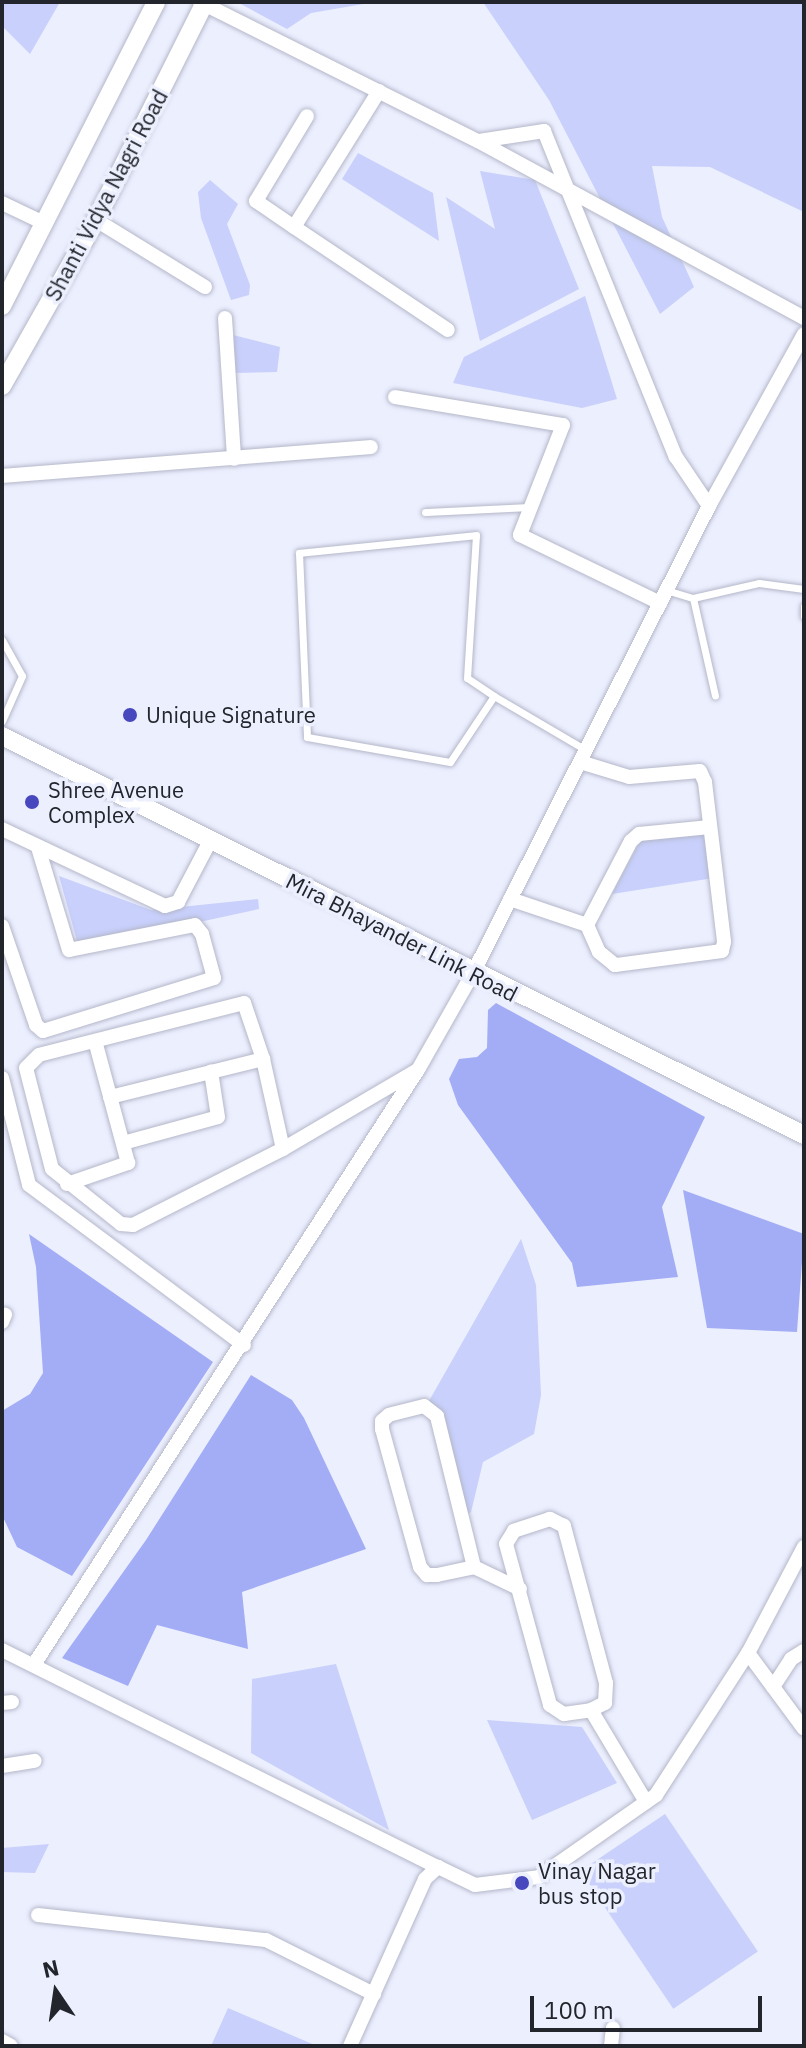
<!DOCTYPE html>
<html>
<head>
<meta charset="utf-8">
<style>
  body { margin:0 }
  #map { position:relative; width:806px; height:2048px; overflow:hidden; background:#eceffe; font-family:"IBM Plex Sans",sans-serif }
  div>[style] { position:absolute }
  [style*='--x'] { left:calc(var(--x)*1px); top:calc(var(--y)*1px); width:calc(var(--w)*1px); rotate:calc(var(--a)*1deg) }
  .green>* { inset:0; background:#c8d0fb; transform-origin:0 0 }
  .forest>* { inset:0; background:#a2adf5 }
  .roads { filter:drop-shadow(0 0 2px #b4b7c9) drop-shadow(0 0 2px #b4b7c9) }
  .service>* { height:7px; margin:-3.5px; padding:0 3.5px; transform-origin:3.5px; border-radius:3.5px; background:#fff }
  .minor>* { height:14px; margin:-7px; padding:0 7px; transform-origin:7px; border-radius:7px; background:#fff }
  .tertiary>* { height:18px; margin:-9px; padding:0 9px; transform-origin:9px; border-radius:9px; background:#fff }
  .dots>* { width:22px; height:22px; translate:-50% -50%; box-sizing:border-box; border:4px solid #eceffe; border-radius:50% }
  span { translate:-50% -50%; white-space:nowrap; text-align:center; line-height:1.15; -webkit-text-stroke:7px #eceffe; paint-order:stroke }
  .street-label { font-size:22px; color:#23252c }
  .poi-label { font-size:22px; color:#23252c }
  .left { translate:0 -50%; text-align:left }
  .frame { position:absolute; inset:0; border:4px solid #23252c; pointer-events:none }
  .north { position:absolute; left:16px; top:1952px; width:80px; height:80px; -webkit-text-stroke:6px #eceffe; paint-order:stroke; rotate:347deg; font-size:22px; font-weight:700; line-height:32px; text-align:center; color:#23252c }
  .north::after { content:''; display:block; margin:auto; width:28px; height:36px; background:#23252c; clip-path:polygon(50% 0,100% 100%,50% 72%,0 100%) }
  .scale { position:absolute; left:530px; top:1996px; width:232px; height:36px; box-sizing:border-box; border:4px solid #23252c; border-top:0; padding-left:10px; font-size:24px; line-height:28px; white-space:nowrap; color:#23252c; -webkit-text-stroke:6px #eceffe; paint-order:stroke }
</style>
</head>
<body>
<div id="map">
  <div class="green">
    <div style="clip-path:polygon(2px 2px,60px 2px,30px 54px,2px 26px)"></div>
    <div style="clip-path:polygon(375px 2px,311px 13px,287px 29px,239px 3px)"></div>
    <div style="clip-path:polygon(483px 2px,804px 2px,804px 212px,710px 167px,652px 166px,662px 217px,694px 287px,660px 314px,549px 100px)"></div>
    <div style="clip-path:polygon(358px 153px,433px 193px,439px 241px,342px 179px)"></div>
    <div style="clip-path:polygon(480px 171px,535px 180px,579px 289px,480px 341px,446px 197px,495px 229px)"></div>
    <div style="clip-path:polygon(210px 180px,238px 204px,227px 224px,250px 285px,249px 295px,231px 300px,201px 218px,198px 192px)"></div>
    <div style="clip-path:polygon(585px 296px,617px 399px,582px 408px,453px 383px,464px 357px)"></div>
    <div style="clip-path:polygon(233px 335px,280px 347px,277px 372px,233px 373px)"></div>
    <div style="clip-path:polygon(715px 822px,720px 877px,612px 894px,642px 837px)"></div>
    <div style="clip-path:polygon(59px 876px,151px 910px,258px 899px,259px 909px,79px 948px)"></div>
    <div style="clip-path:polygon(521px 1239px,536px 1285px,541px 1395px,534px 1434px,483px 1462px,471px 1512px,464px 1516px,429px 1401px)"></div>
    <div style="clip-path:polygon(336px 1664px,389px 1830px,251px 1753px,252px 1679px)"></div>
    <div style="clip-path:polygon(487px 1720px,582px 1727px,617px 1783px,532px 1820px)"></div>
    <div style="left:665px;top:1814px;width:166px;height:102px;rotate:56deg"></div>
    <div style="clip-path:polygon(49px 1844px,35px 1873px,2px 1872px,2px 1848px)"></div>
    <div style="clip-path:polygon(228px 2008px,317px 2046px,211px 2046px)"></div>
  </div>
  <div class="forest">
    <div style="clip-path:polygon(496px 1003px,705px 1117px,662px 1207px,678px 1277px,577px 1287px,572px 1263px,458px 1105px,449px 1079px,459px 1059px,477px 1057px,487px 1048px,488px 1010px)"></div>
    <div style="clip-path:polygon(683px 1190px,804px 1234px,797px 1332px,707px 1328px)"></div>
    <div style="clip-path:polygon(29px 1234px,213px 1362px,72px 1576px,17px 1547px,2px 1515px,2px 1411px,30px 1394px,43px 1373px,36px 1267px)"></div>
    <div style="clip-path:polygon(251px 1375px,292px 1400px,304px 1418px,366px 1549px,242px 1592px,248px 1649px,157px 1625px,128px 1686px,62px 1658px,146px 1540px)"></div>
  </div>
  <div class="roads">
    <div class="service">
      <div style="--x:425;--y:512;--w:106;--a:-2.7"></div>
      <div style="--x:666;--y:590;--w:28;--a:17"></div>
      <div style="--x:693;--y:598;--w:68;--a:-12.8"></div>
      <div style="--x:759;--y:583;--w:45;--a:7.6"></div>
      <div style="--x:693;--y:598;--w:100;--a:77.3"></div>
      <div style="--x:804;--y:606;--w:10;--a:90"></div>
      <div style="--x:2;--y:640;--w:41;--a:60.9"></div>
      <div style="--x:22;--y:676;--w:49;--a:114"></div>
      <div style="--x:494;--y:696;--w:32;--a:-146"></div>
      <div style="--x:467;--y:678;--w:143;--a:-86.4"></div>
      <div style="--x:476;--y:535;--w:178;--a:174.2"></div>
      <div style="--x:299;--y:553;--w:184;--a:87.5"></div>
      <div style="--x:307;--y:737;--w:145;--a:9.9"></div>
      <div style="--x:450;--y:762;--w:79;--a:-56.3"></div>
      <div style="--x:494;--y:696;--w:107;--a:30.4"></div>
    </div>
    <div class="minor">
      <div style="--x:200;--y:2;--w:311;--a:26.6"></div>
      <div style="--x:478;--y:141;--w:371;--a:28.5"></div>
      <div style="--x:379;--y:91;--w:160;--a:122"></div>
      <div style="--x:294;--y:227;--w:185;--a:33.8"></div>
      <div style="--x:479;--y:141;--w:66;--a:-8.7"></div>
      <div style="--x:544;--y:131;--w:352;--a:68"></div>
      <div style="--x:676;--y:457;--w:59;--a:56"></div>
      <div style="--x:2;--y:203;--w:47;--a:25.5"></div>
      <div style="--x:96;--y:220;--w:128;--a:31.6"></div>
      <div style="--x:294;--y:227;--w:46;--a:-145.6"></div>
      <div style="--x:256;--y:201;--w:99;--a:-59"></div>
      <div style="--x:225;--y:318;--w:141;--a:86.3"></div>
      <div style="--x:395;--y:397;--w:170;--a:9.5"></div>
      <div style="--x:563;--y:425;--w:118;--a:111.4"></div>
      <div style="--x:520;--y:535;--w:156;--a:25.9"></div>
      <div style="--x:2;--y:476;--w:370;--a:-4.5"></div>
      <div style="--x:580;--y:762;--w:51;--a:17"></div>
      <div style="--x:629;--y:777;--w:71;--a:-4.8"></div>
      <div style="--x:700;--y:771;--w:12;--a:66"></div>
      <div style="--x:705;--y:782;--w:161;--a:83.2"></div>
      <div style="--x:724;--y:942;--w:9;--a:103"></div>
      <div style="--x:722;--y:951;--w:108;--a:172.5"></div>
      <div style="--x:615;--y:965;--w:21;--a:-141"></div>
      <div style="--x:599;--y:952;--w:30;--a:-114"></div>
      <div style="--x:587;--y:925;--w:95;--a:-62.4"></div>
      <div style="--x:631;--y:841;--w:11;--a:-41"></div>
      <div style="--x:639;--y:834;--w:71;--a:-5.6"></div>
      <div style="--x:2;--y:829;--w:180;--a:25.3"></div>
      <div style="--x:165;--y:906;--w:14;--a:-17"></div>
      <div style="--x:178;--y:902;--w:69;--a:-62.3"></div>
      <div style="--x:510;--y:899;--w:81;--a:18.7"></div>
      <div style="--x:2;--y:926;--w:105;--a:71"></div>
      <div style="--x:36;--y:1025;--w:9;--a:41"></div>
      <div style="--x:43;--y:1031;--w:179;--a:-17.2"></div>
      <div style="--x:214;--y:978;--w:46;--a:-105.3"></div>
      <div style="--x:202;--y:934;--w:11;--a:-128"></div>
      <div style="--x:195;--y:925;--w:128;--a:168.8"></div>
      <div style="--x:69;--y:950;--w:108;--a:-106.8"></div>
      <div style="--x:263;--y:1059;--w:59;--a:-108.7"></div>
      <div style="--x:244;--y:1003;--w:211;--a:165.8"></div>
      <div style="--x:39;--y:1055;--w:18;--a:135"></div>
      <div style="--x:26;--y:1068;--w:104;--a:75.6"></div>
      <div style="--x:52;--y:1169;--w:88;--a:38.6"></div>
      <div style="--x:121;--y:1224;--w:12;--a:5"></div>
      <div style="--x:133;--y:1225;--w:168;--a:-26.9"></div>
      <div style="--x:283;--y:1149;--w:154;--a:-30.4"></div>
      <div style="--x:2;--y:1078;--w:110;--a:75.8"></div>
      <div style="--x:29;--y:1185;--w:268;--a:36.7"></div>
      <div style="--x:110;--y:1097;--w:158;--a:-13.9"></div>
      <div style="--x:263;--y:1059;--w:92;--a:77.5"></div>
      <div style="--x:123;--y:1143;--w:98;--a:-15.3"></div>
      <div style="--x:218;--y:1117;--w:46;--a:-98.8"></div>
      <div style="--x:67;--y:1184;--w:65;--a:-19"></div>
      <div style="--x:128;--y:1163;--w:126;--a:-105.1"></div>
      <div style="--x:2;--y:1322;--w:8;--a:-67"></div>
      <div style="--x:474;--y:1567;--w:155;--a:-103.8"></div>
      <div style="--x:437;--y:1416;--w:16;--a:-142"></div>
      <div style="--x:424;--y:1406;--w:36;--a:166"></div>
      <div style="--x:389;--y:1415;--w:9;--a:139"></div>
      <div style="--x:382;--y:1421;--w:8;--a:90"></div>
      <div style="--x:382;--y:1429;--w:143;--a:74.6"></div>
      <div style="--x:420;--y:1567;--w:11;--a:49"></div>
      <div style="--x:427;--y:1575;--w:10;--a:0"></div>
      <div style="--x:437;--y:1575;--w:38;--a:-12"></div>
      <div style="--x:474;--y:1567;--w:51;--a:25.6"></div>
      <div style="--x:2;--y:1650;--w:487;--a:26.5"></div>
      <div style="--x:748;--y:1653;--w:94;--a:53.6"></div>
      <div style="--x:35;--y:1663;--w:708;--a:-57.16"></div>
      <div style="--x:419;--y:1068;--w:109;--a:-60.4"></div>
      <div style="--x:473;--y:973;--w:523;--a:-63.19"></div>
      <div style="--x:709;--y:506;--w:196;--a:-61.1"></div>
      <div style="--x:773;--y:1687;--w:33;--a:-57"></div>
      <div style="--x:791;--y:1659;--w:15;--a:-32"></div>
      <div style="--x:2;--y:1703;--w:10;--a:-6"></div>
      <div style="--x:591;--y:1710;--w:16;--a:-27"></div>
      <div style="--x:605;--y:1703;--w:20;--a:-87"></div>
      <div style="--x:606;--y:1683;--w:163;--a:-105"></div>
      <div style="--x:564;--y:1526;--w:16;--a:-153"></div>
      <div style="--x:550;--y:1519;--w:38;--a:162"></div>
      <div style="--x:514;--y:1531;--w:15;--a:122"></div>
      <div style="--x:506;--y:1544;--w:167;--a:74.7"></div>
      <div style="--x:550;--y:1705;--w:17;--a:33"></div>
      <div style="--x:564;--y:1714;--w:27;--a:-8"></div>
      <div style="--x:591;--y:1710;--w:107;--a:59.1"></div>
      <div style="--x:2;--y:1766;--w:33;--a:-9"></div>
      <div style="--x:38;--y:1915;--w:229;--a:6.3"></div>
      <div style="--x:266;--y:1940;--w:121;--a:26.6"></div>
      <div style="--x:2;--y:2041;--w:10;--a:29"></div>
      <div style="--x:350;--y:2046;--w:183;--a:-65.8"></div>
      <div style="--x:425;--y:1879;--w:18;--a:-43"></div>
      <div style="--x:438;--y:1867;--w:41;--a:25.9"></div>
      <div style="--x:475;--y:1885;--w:64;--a:-7.1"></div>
      <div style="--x:539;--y:1877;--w:143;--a:-35"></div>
      <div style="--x:656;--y:1795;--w:169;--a:-57.1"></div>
      <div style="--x:748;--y:1653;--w:120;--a:-62.2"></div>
      <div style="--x:611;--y:2046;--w:18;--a:-84"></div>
    </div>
    <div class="tertiary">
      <div style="--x:2;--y:306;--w:341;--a:-63.1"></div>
      <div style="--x:2;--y:386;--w:191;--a:-60.5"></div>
      <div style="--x:96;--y:220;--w:244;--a:-63.4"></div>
      <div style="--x:2;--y:736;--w:896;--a:26.45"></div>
    </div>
  </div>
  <div class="dots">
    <div style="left:130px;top:715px;background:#4748bd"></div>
    <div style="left:32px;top:802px;background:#4748bd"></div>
    <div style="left:522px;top:1883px;background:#4748bd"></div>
  </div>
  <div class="street-label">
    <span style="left:106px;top:195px;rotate:-62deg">Shanti Vidya Nagri Road</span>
    <span style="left:402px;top:937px;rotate:27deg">Mira Bhayander Link Road</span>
  </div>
  <div class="poi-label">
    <span class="left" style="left:146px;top:715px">Unique Signature</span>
    <span class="left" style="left:48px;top:802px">Shree Avenue<br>Complex</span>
    <span class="left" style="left:538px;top:1883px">Vinay Nagar<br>bus stop</span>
  </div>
  <div class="frame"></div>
  <div class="north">N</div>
  <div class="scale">100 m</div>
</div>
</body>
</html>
